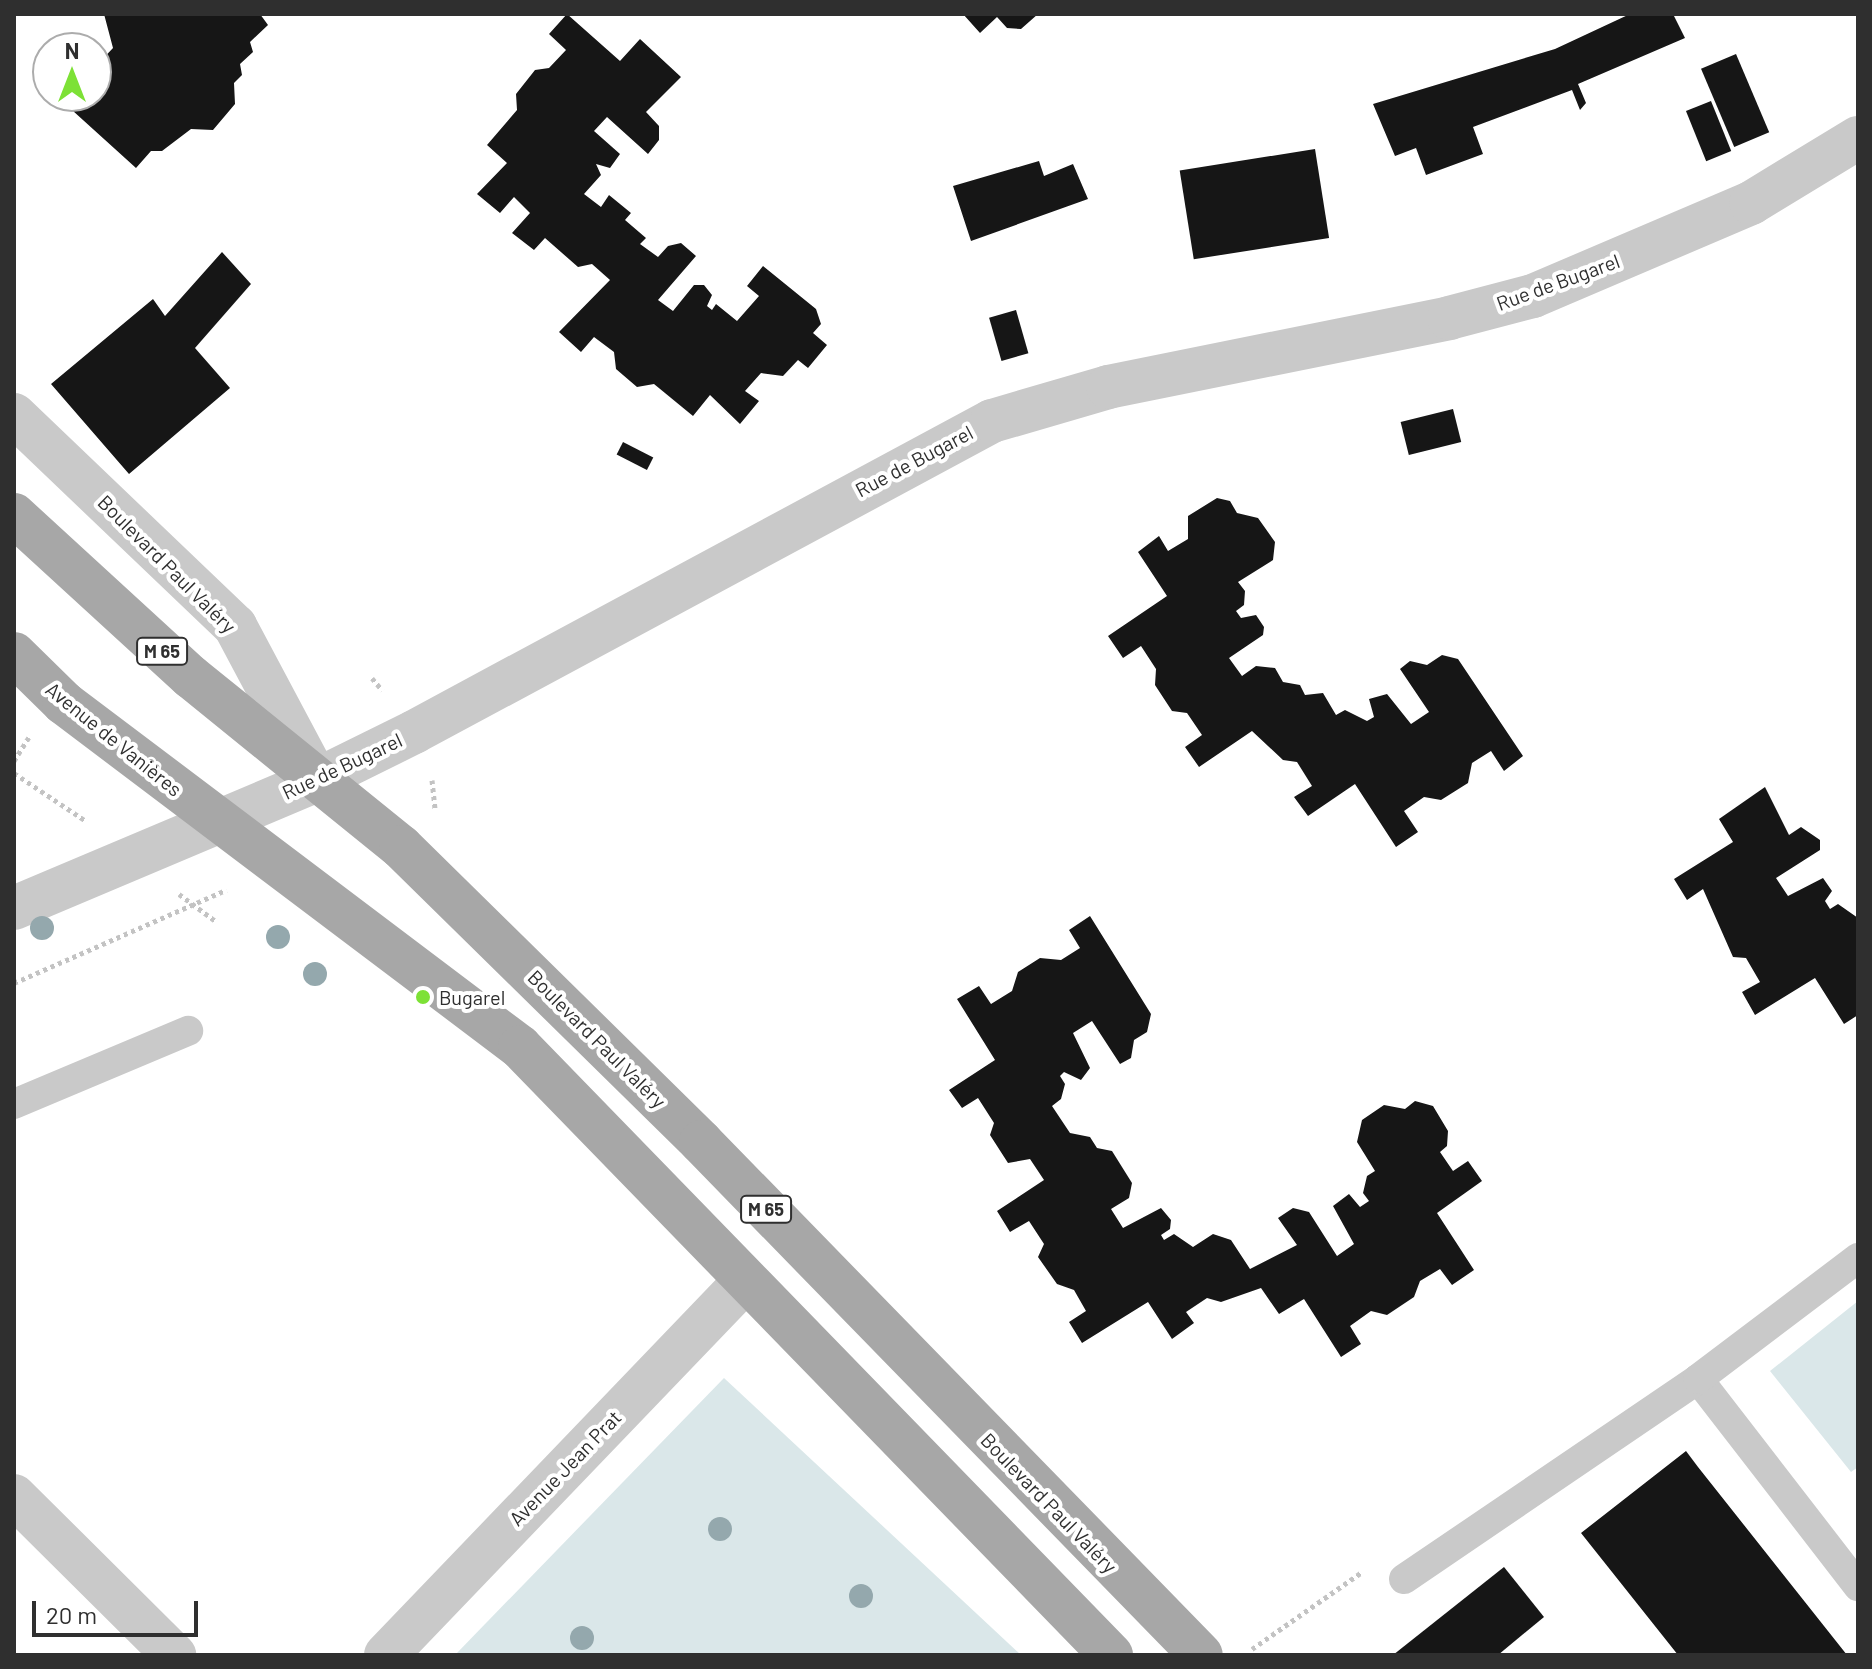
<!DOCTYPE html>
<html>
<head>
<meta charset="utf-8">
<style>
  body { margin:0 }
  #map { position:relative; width:1872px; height:1669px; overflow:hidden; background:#fff; font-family:Barlow,sans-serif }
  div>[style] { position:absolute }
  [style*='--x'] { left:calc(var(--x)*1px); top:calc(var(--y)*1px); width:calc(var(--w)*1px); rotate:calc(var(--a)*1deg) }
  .green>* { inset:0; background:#dae7e9 }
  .building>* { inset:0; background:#161616; transform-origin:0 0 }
  .path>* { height:5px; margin-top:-2.5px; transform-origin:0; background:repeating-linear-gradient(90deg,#c3c3c3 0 4px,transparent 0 8px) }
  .service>* { height:30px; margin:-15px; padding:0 15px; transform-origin:15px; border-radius:15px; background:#c9c9c9 }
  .minor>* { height:44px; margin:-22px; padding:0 22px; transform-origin:22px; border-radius:22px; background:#c9c9c9 }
  .primary>* { height:44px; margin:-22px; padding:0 22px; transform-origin:22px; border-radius:22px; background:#a7a7a7 }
  .trees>* { width:24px; height:24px; margin:-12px; border-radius:50%; background:#94a8ad }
  .dots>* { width:22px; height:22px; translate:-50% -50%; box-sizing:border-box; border:4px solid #fff; border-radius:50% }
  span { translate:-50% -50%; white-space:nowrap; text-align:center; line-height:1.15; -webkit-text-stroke:8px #fff; paint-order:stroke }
  .shield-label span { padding:2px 6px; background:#fff; border:2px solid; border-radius:6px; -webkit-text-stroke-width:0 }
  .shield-label { font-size:18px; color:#2f2f2f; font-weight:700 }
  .street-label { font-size:20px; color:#2f2f2f }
  .poi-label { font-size:20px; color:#2f2f2f }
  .left { translate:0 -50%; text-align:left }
  .frame { position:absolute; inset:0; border:16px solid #2f2f2f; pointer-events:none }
  .north { position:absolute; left:32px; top:32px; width:80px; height:80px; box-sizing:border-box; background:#fff; border:2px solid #acacac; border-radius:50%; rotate:0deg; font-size:22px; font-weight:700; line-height:32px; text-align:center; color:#2f2f2f }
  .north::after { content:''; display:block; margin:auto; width:28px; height:36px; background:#7de136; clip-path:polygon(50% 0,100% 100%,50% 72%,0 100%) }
  .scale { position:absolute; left:32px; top:1601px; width:166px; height:36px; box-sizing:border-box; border:4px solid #2f2f2f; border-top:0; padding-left:10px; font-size:24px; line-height:28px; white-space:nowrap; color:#2f2f2f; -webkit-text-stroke:6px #fff; paint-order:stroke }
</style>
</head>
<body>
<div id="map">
  <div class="green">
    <div style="clip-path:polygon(1858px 1301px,1858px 1467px,1851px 1472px,1770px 1371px)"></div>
    <div style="clip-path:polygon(724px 1378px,1021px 1655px,455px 1655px)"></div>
  </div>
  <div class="building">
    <div style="clip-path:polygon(104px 14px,260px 14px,268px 25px,250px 42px,253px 52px,240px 64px,242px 75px,234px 83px,235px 104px,213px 130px,191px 129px,162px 151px,151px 151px,136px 168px,62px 101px,67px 96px,96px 96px,96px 66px,113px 48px)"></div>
    <div style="clip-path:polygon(567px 14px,620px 61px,640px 39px,681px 77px,646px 112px,659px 126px,659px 140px,648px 154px,607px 117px,594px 131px,620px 154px,610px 168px,596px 164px,601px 175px,584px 194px,601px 207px,609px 195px,631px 213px,625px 220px,646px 238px,640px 244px,658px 257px,668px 246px,681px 243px,696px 256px,658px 300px,673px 311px,694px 285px,704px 285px,712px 295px,707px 306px,712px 310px,716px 304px,737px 321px,759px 296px,747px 286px,763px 266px,816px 309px,821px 324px,813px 333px,827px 345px,808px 368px,798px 360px,783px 376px,761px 373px,745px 391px,759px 401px,740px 424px,710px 395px,693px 416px,654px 384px,637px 387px,616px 369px,614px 352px,594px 337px,581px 352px,559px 332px,610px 280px,592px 264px,578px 267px,545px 238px,534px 250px,512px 233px,530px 213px,514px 197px,500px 213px,477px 194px,507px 163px,487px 145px,517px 110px,516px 94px,535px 70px,549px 68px,566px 50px,549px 34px)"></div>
    <div style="clip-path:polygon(963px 14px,1038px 14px,1021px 29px,1007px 28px,997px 17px,980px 33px)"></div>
    <div style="clip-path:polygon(1630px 14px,1673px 14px,1685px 38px,1578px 84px,1586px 103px,1580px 110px,1572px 90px,1473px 127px,1483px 154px,1426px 175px,1416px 148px,1395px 156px,1373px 104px,1555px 49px)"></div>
    <div style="left:1736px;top:54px;width:85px;height:38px;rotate:67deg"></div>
    <div style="left:1711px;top:101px;width:54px;height:27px;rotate:68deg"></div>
    <div style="left:1315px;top:149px;width:90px;height:137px;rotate:81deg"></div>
    <div style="clip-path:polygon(1039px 161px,1044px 176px,1073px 164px,1088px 199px,971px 241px,953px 186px)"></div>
    <div style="clip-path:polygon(222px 252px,251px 284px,195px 348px,230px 388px,129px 474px,51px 384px,153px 299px,165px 316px)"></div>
    <div style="left:1016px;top:310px;width:45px;height:28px;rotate:74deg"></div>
    <div style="left:1453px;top:409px;width:34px;height:54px;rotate:76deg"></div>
    <div style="left:623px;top:442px;width:34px;height:14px;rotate:27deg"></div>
    <div style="clip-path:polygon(1217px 498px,1230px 501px,1237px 513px,1258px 518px,1275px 542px,1273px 560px,1238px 582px,1245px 591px,1244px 605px,1236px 611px,1241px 618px,1256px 615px,1264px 627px,1263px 635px,1229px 658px,1242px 676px,1256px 666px,1275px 668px,1283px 682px,1300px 685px,1305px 695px,1323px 693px,1336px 715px,1345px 710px,1367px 721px,1374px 717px,1369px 699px,1387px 694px,1411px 724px,1429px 712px,1400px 669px,1410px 661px,1427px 665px,1442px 655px,1458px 659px,1523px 756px,1504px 771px,1491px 751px,1472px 763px,1468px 783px,1441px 800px,1424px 797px,1404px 811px,1418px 832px,1396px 847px,1355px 784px,1308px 816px,1294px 797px,1312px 786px,1297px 762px,1283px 760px,1252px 731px,1199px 767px,1185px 747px,1202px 735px,1187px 713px,1172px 711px,1155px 685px,1156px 669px,1141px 646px,1123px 658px,1108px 636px,1167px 596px,1138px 552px,1159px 536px,1168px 551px,1188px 539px,1188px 516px)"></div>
    <div style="clip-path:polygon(1765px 787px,1789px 835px,1801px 827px,1820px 840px,1820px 850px,1776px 878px,1788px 896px,1823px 878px,1832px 891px,1825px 901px,1830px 909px,1838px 904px,1858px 918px,1858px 1015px,1844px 1024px,1815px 978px,1755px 1015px,1742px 992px,1760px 982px,1746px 958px,1733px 957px,1703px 889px,1687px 900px,1674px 879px,1733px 842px,1719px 819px)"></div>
    <div style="clip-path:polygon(1090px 916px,1151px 1014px,1147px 1032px,1134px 1040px,1131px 1058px,1120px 1064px,1092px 1021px,1073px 1033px,1090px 1068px,1081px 1080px,1064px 1072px,1060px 1076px,1065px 1084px,1061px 1099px,1052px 1106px,1070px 1133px,1090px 1137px,1097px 1148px,1112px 1151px,1132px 1183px,1129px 1198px,1111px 1209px,1123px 1228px,1161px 1208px,1171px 1220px,1170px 1229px,1161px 1235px,1164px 1240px,1174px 1234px,1193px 1247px,1213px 1234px,1231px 1240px,1250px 1269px,1297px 1245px,1278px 1218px,1293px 1208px,1309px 1212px,1337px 1256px,1354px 1244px,1333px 1206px,1349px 1194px,1360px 1207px,1369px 1201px,1363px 1193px,1367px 1176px,1375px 1171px,1357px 1142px,1362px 1120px,1384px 1105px,1405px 1109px,1415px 1101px,1433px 1106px,1448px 1131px,1447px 1146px,1440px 1152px,1453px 1171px,1468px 1161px,1482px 1181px,1437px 1213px,1474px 1270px,1452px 1285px,1440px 1269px,1420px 1281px,1414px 1297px,1387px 1315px,1371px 1311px,1350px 1326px,1361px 1344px,1341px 1357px,1304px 1299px,1279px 1314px,1261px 1288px,1221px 1302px,1207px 1298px,1186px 1312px,1194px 1323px,1172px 1339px,1148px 1302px,1082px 1343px,1069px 1322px,1086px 1311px,1074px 1290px,1057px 1284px,1038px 1257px,1044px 1244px,1029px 1221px,1010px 1232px,997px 1211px,1044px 1180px,1030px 1159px,1008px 1163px,990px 1135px,994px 1123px,978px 1098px,962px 1108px,949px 1090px,995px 1060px,957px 999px,979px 986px,991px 1004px,1012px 991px,1018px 972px,1040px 958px,1061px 960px,1080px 948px,1069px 930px)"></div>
    <div style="clip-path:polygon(1686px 1451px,1698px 1467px,1847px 1655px,1678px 1655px,1581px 1533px)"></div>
    <div style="clip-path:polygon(1504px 1567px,1544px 1617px,1498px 1655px,1393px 1655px)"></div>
  </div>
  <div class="path">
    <div style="--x:372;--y:678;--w:16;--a:50"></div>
    <div style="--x:14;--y:761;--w:28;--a:-58"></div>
    <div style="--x:14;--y:773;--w:87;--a:33.7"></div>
    <div style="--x:432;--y:780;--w:30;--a:84"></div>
    <div style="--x:179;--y:894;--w:47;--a:36.4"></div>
    <div style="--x:14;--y:983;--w:232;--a:-23.7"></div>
    <div style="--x:1252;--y:1649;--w:134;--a:-35"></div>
  </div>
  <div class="service">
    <div style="--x:14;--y:1104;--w:189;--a:-22.8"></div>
    <div style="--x:1698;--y:1379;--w:262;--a:52.3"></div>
    <div style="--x:1404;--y:1579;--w:356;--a:-34.2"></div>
    <div style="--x:1698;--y:1379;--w:201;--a:-37.1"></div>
  </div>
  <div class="minor">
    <div style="--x:14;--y:415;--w:306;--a:43.7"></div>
    <div style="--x:235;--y:626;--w:174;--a:62"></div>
    <div style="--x:14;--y:908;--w:329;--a:-22.9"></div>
    <div style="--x:317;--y:780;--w:108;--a:-26.3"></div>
    <div style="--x:414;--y:732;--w:656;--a:-28.28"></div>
    <div style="--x:992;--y:421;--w:121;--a:-16.3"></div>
    <div style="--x:1108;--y:387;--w:348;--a:-11.4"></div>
    <div style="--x:1449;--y:318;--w:87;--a:-14.7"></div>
    <div style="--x:1533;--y:296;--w:237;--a:-23.1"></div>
    <div style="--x:1751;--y:203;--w:125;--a:-31.3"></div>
    <div style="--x:14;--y:1496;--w:226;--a:44.8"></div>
    <div style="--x:386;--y:1655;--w:518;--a:-46.17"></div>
  </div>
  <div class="primary">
    <div style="--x:14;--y:515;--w:240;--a:42.5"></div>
    <div style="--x:191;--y:677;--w:270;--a:39"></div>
    <div style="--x:401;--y:847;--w:421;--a:44.5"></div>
    <div style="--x:701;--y:1142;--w:716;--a:45.74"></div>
    <div style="--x:14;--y:654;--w:70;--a:44.4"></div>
    <div style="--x:64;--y:703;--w:571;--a:37.03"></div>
    <div style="--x:520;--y:1047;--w:848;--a:45.81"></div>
  </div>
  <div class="trees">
    <div style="left:42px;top:928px"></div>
    <div style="left:278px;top:937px"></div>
    <div style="left:315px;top:974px"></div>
    <div style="left:720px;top:1529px"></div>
    <div style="left:861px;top:1596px"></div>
    <div style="left:582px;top:1638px"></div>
  </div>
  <div class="dots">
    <div style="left:423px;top:997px;background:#7de136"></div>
  </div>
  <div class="shield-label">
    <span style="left:162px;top:651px">M 65</span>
    <span style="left:766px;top:1209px">M 65</span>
  </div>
  <div class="street-label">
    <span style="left:1558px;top:282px;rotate:-20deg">Rue de Bugarel</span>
    <span style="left:914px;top:461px;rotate:-28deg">Rue de Bugarel</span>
    <span style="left:167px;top:564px;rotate:45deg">Boulevard Paul Valéry</span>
    <span style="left:114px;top:739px;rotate:39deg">Avenue de Vanières</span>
    <span style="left:342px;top:766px;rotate:-25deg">Rue de Bugarel</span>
    <span style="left:597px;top:1039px;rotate:45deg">Boulevard Paul Valéry</span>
    <span style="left:565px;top:1468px;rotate:-46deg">Avenue Jean Prat</span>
    <span style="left:1049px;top:1503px;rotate:46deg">Boulevard Paul Valéry</span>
  </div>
  <div class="poi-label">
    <span class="left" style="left:439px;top:997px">Bugarel</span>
  </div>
  <div class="frame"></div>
  <div class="north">N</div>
  <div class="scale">20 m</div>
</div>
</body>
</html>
